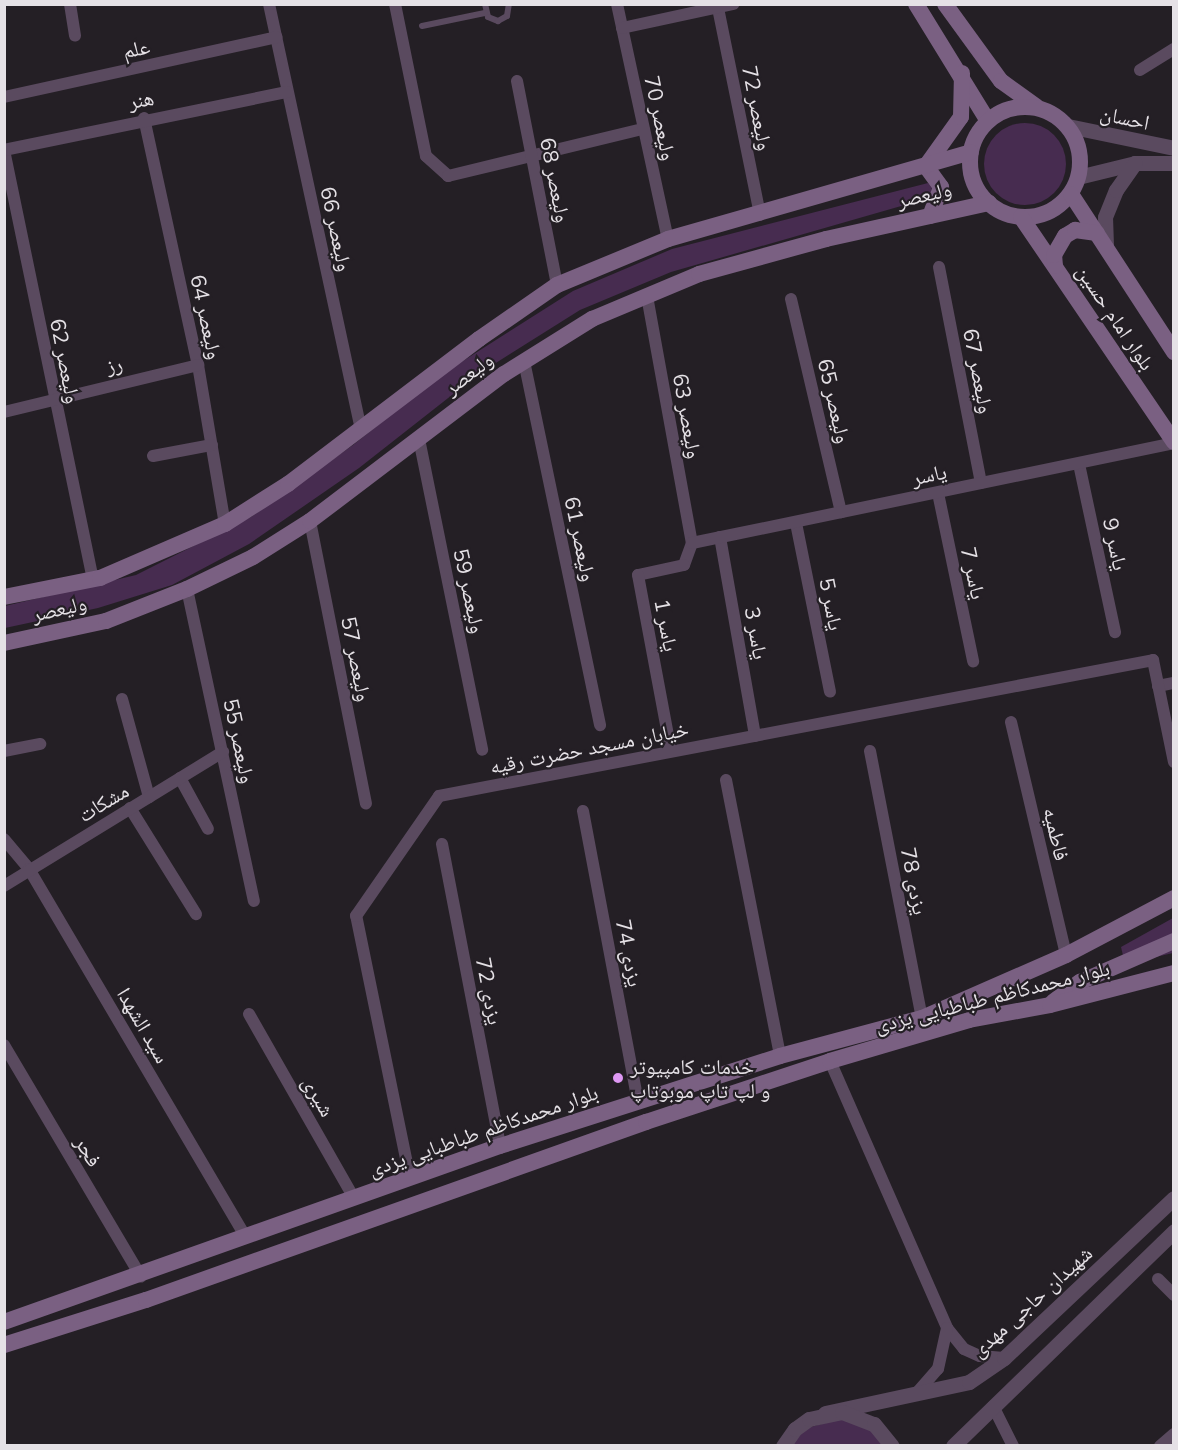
<!DOCTYPE html>
<html>
<head>
<meta charset="utf-8">
<style>
  body { margin:0 }
  #map { position:relative; width:1178px; height:1450px; overflow:hidden; background:#241f25; font-family:Mulish,"Noto Naskh Arabic",sans-serif }
  div>[style] { position:absolute }
  [style*='--x'] { left:calc(var(--x)*1px); top:calc(var(--y)*1px); width:calc(var(--w)*1px); rotate:calc(var(--a)*1deg) }
  .green>* { inset:0; background:#472c50 }
  .round { border-radius:50% }
  .service>* { height:6px; margin:-3px; padding:0 3px; transform-origin:3px; border-radius:3px; background:#5a4a5f }
  .minor>* { height:12px; margin:-6px; padding:0 6px; transform-origin:6px; border-radius:6px; background:#5a4a5f }
  .tertiary>* { height:15px; margin:-7.5px; padding:0 7.5px; transform-origin:7.5px; border-radius:7.5px; background:#5a4a5f }
  .secondary>* { height:16px; margin:-8px; padding:0 8px; transform-origin:8px; border-radius:8px; background:#7a6082 }
  .secondary>.ring { margin:-8px; padding:0; box-sizing:content-box; background:none; border:16px solid #7a6082; border-radius:50% }
  .dots>* { width:16px; height:16px; translate:-50% -50%; box-sizing:border-box; border:3px solid #241f25; border-radius:50% }
  span { translate:-50% -50%; white-space:nowrap; text-align:center; line-height:1.15; -webkit-text-stroke:4.5px #241f25; paint-order:stroke }
  .street-label { font-size:21px; color:#e5e1e6 }
  .poi-label { font-size:21px; color:#e5e1e6 }
  .left { translate:0 -50%; text-align:left }
  .frame { position:absolute; inset:0; border:6px solid #e5e1e6; pointer-events:none }
</style>
</head>
<body>
<div id="map">
  <div class="green">
    <div class="round" style="left:984px;top:123px;width:82px;height:82px"></div>
    <div style="clip-path:polygon(928px 183px,932px 188px,929px 198px,671px 272px,580px 310px,480px 373px,359px 468px,249px 544px,172px 585px,98px 608px,5px 628px,5px 606px,136px 575px,251px 517px,353px 445px,441px 375px,573px 291px,672px 249px)"></div>
    <div style="clip-path:polygon(1173px 918px,1173px 953px,1125px 964px,1121px 947px)"></div>
    <div style="clip-path:polygon(840px 1419px,865px 1425px,887px 1446px,790px 1446px,807px 1428px)"></div>
  </div>
  <div class="service">
    <div style="--x:485;--y:4;--w:13;--a:77"></div>
    <div style="--x:488;--y:17;--w:11;--a:22"></div>
    <div style="--x:498;--y:21;--w:10;--a:-29"></div>
    <div style="--x:507;--y:16;--w:12;--a:-81"></div>
    <div style="--x:422;--y:26;--w:64;--a:-11.7"></div>
  </div>
  <div class="minor">
    <div style="--x:70;--y:4;--w:32;--a:81"></div>
    <div style="--x:269;--y:4;--w:435;--a:77.8"></div>
    <div style="--x:395;--y:4;--w:155;--a:78.5"></div>
    <div style="--x:426;--y:156;--w:30;--a:42"></div>
    <div style="--x:448;--y:176;--w:201;--a:-13.6"></div>
    <div style="--x:617;--y:4;--w:240;--a:77.8"></div>
    <div style="--x:718;--y:8;--w:211;--a:78.5"></div>
    <div style="--x:622;--y:28;--w:114;--a:-12.2"></div>
    <div style="--x:1140;--y:70;--w:40;--a:-32"></div>
    <div style="--x:517;--y:81;--w:208;--a:78.9"></div>
    <div style="--x:4;--y:97;--w:279;--a:-12.4"></div>
    <div style="--x:144;--y:118;--w:253;--a:77.7"></div>
    <div style="--x:198;--y:365;--w:161;--a:80.4"></div>
    <div style="--x:4;--y:150;--w:439;--a:78.3"></div>
    <div style="--x:4;--y:150;--w:289;--a:-11.6"></div>
    <div style="--x:939;--y:267;--w:220;--a:79"></div>
    <div style="--x:647;--y:296;--w:251;--a:79.7"></div>
    <div style="--x:692;--y:543;--w:23;--a:110"></div>
    <div style="--x:684;--y:565;--w:47;--a:167.7"></div>
    <div style="--x:638;--y:575;--w:179;--a:79.4"></div>
    <div style="--x:791;--y:299;--w:219;--a:76.8"></div>
    <div style="--x:524;--y:361;--w:372;--a:78.2"></div>
    <div style="--x:4;--y:412;--w:200;--a:-13.6"></div>
    <div style="--x:419;--y:439;--w:317;--a:78.5"></div>
    <div style="--x:153;--y:456;--w:60;--a:-10.6"></div>
    <div style="--x:1079;--y:464;--w:172;--a:77.9"></div>
    <div style="--x:938;--y:493;--w:172;--a:78.2"></div>
    <div style="--x:310;--y:521;--w:288;--a:78.8"></div>
    <div style="--x:796;--y:523;--w:172;--a:78.6"></div>
    <div style="--x:720;--y:537;--w:202;--a:80"></div>
    <div style="--x:692;--y:543;--w:492;--a:-11.7"></div>
    <div style="--x:187;--y:589;--w:319;--a:77.9"></div>
    <div style="--x:1158;--y:686;--w:16;--a:-11"></div>
    <div style="--x:122;--y:699;--w:102;--a:74.6"></div>
    <div style="--x:1011;--y:722;--w:239;--a:76.7"></div>
    <div style="--x:4;--y:751;--w:37;--a:-11"></div>
    <div style="--x:870;--y:751;--w:272;--a:79"></div>
    <div style="--x:180;--y:778;--w:58;--a:61.2"></div>
    <div style="--x:726;--y:780;--w:281;--a:78.9"></div>
    <div style="--x:130;--y:808;--w:125;--a:58.1"></div>
    <div style="--x:583;--y:811;--w:296;--a:79.3"></div>
    <div style="--x:4;--y:839;--w:39;--a:50"></div>
    <div style="--x:29;--y:869;--w:425;--a:59.5"></div>
    <div style="--x:442;--y:844;--w:308;--a:79.1"></div>
    <div style="--x:4;--y:886;--w:257;--a:-31.5"></div>
    <div style="--x:249;--y:1014;--w:212;--a:60.3"></div>
    <div style="--x:4;--y:1045;--w:269;--a:59.4"></div>
    <div style="--x:830;--y:1061;--w:292;--a:66.3"></div>
    <div style="--x:947;--y:1328;--w:27;--a:51"></div>
    <div style="--x:964;--y:1349;--w:17;--a:24"></div>
    <div style="--x:980;--y:1356;--w:24;--a:5"></div>
    <div style="--x:410;--y:1178;--w:268;--a:-101.6"></div>
    <div style="--x:356;--y:916;--w:146;--a:-55.3"></div>
    <div style="--x:439;--y:796;--w:727;--a:-10.78"></div>
    <div style="--x:1153;--y:660;--w:104;--a:78.4"></div>
    <div style="--x:1158;--y:1279;--w:23;--a:45"></div>
    <div style="--x:915;--y:1395;--w:35;--a:-49"></div>
    <div style="--x:938;--y:1369;--w:42;--a:-77.6"></div>
    <div style="--x:993;--y:1406;--w:45;--a:63.4"></div>
    <div style="--x:1160;--y:1446;--w:18;--a:-41"></div>
  </div>
  <div class="tertiary">
    <div style="--x:1068;--y:126;--w:108;--a:11.7"></div>
    <div style="--x:1078;--y:177;--w:59;--a:-13.8"></div>
    <div style="--x:1135;--y:163;--w:39;--a:0"></div>
    <div style="--x:1106;--y:245;--w:28;--a:-92"></div>
    <div style="--x:1105;--y:217;--w:29;--a:-68"></div>
    <div style="--x:1116;--y:190;--w:33;--a:-55"></div>
    <div style="--x:825;--y:1413;--w:147;--a:-12.1"></div>
    <div style="--x:969;--y:1382;--w:42;--a:-34.4"></div>
    <div style="--x:1004;--y:1358;--w:233;--a:-43.3"></div>
    <div style="--x:783;--y:1446;--w:21;--a:-55"></div>
    <div style="--x:795;--y:1429;--w:17;--a:-36"></div>
    <div style="--x:809;--y:1419;--w:34;--a:-12"></div>
    <div style="--x:842;--y:1412;--w:34;--a:21"></div>
    <div style="--x:874;--y:1424;--w:28;--a:51"></div>
    <div style="--x:953;--y:1446;--w:308;--a:-44.2"></div>
  </div>
  <div class="secondary">
    <div style="--x:916;--y:4;--w:137;--a:58.4"></div>
    <div style="--x:945;--y:4;--w:95;--a:54"></div>
    <div style="--x:1001;--y:81;--w:44;--a:35.8"></div>
    <div class="ring" style="left:970px;top:107px;width:94px;height:94px"></div>
    <div style="--x:1071;--y:194;--w:189;--a:56.9"></div>
    <div style="--x:930;--y:216;--w:31;--a:-69"></div>
    <div style="--x:941;--y:187;--w:26;--a:-126"></div>
    <div style="--x:926;--y:166;--w:60;--a:-54.5"></div>
    <div style="--x:961;--y:117;--w:44;--a:-88.7"></div>
    <div style="--x:1021;--y:217;--w:272;--a:55.8"></div>
    <div style="--x:1055;--y:266;--w:11;--a:-95"></div>
    <div style="--x:1054;--y:255;--w:22;--a:-60"></div>
    <div style="--x:1065;--y:236;--w:12;--a:-31"></div>
    <div style="--x:1075;--y:230;--w:22;--a:8"></div>
    <div style="--x:4;--y:597;--w:98;--a:-11.2"></div>
    <div style="--x:100;--y:578;--w:136;--a:-23.4"></div>
    <div style="--x:225;--y:524;--w:75;--a:-32.4"></div>
    <div style="--x:288;--y:484;--w:240;--a:-37.2"></div>
    <div style="--x:479;--y:339;--w:95;--a:-34.7"></div>
    <div style="--x:557;--y:285;--w:120;--a:-22.5"></div>
    <div style="--x:668;--y:239;--w:315;--a:-16"></div>
    <div style="--x:4;--y:643;--w:104;--a:-12.2"></div>
    <div style="--x:106;--y:621;--w:87;--a:-21.6"></div>
    <div style="--x:187;--y:589;--w:73;--a:-25.9"></div>
    <div style="--x:253;--y:557;--w:67;--a:-32.3"></div>
    <div style="--x:310;--y:521;--w:243;--a:-37.2"></div>
    <div style="--x:504;--y:374;--w:104;--a:-32"></div>
    <div style="--x:592;--y:319;--w:116;--a:-22.8"></div>
    <div style="--x:699;--y:274;--w:132;--a:-15.4"></div>
    <div style="--x:826;--y:239;--w:167;--a:-12.5"></div>
    <div style="--x:1053;--y:1002;--w:34;--a:-37"></div>
    <div style="--x:1080;--y:982;--w:103;--a:-23.6"></div>
    <div style="--x:4;--y:1322;--w:526;--a:-19.54"></div>
    <div style="--x:500;--y:1146;--w:294;--a:-17.8"></div>
    <div style="--x:780;--y:1056;--w:147;--a:-15"></div>
    <div style="--x:922;--y:1018;--w:157;--a:-23.6"></div>
    <div style="--x:1066;--y:955;--w:122;--a:-27.8"></div>
    <div style="--x:4;--y:1345;--w:149;--a:-17.6"></div>
    <div style="--x:146;--y:1300;--w:531;--a:-19.6"></div>
    <div style="--x:646;--y:1122;--w:194;--a:-18.3"></div>
    <div style="--x:830;--y:1061;--w:145;--a:-16.4"></div>
    <div style="--x:969;--y:1020;--w:82;--a:-10.5"></div>
    <div style="--x:1050;--y:1005;--w:128;--a:-14.5"></div>
  </div>
  <div class="dots">
    <div style="left:618px;top:1078px;background:#de98f3"></div>
  </div>
  <div class="street-label">
    <span style="left:136px;top:48px;rotate:-12deg">علم</span>
    <span style="left:141px;top:99px;rotate:-11deg">هنر</span>
    <span style="left:758px;top:108px;rotate:79deg">ولیعصر 72</span>
    <span style="left:1125px;top:117px;rotate:12deg">احسان</span>
    <span style="left:661px;top:118px;rotate:78deg">ولیعصر 70</span>
    <span style="left:556px;top:180px;rotate:79deg">ولیعصر 68</span>
    <span style="left:924px;top:194px;rotate:-13deg">ولیعصر</span>
    <span style="left:337px;top:229px;rotate:78deg">ولیعصر 66</span>
    <span style="left:207px;top:317px;rotate:78deg">ولیعصر 64</span>
    <span style="left:1116px;top:317px;rotate:56deg">بلوار امام حسین</span>
    <span style="left:66px;top:361px;rotate:79deg">ولیعصر 62</span>
    <span style="left:114px;top:364px;rotate:-13deg">رز</span>
    <span style="left:979px;top:371px;rotate:79deg">ولیعصر 67</span>
    <span style="left:468px;top:373px;rotate:-37deg">ولیعصر</span>
    <span style="left:835px;top:401px;rotate:77deg">ولیعصر 65</span>
    <span style="left:688px;top:416px;rotate:80deg">ولیعصر 63</span>
    <span style="left:929px;top:474px;rotate:-12deg">یاسر</span>
    <span style="left:581px;top:539px;rotate:78deg">ولیعصر 61</span>
    <span style="left:1116px;top:544px;rotate:78deg">یاسر 9</span>
    <span style="left:974px;top:573px;rotate:78deg">یاسر 7</span>
    <span style="left:470px;top:591px;rotate:78deg">ولیعصر 59</span>
    <span style="left:832px;top:604px;rotate:79deg">یاسر 5</span>
    <span style="left:59px;top:608px;rotate:-13deg">ولیعصر</span>
    <span style="left:667px;top:625px;rotate:79deg">یاسر 1</span>
    <span style="left:757px;top:633px;rotate:80deg">یاسر 3</span>
    <span style="left:357px;top:659px;rotate:79deg">ولیعصر 57</span>
    <span style="left:240px;top:741px;rotate:78deg">ولیعصر 55</span>
    <span style="left:589px;top:747px;rotate:-11deg">خیابان مسجد حضرت رقیه</span>
    <span style="left:103px;top:802px;rotate:-31deg">مشکات</span>
    <span style="left:1057px;top:834px;rotate:77deg">فاطمیه</span>
    <span style="left:915px;top:881px;rotate:79deg">یزدی 78</span>
    <span style="left:630px;top:953px;rotate:79deg">یزدی 74</span>
    <span style="left:490px;top:991px;rotate:79deg">یزدی 72</span>
    <span style="left:992px;top:996px;rotate:-14deg">بلوار محمدکاظم طباطبایی یزدی</span>
    <span style="left:144px;top:1025px;rotate:60deg">سید الشهدا</span>
    <span style="left:319px;top:1096px;rotate:60deg">شیری</span>
    <span style="left:483px;top:1130px;rotate:-19deg">بلوار محمدکاظم طباطبایی یزدی</span>
    <span style="left:89px;top:1151px;rotate:60deg">فجر</span>
    <span style="left:1031px;top:1301px;rotate:-42deg">شهیدان حاجی مهدی</span>
  </div>
  <div class="poi-label">
    <span class="left" style="left:630px;top:1078px">خدمات کامپیوتر<br>و لپ تاپ موبوتاپ</span>
  </div>
  <div class="frame"></div>
</div>
</body>
</html>
